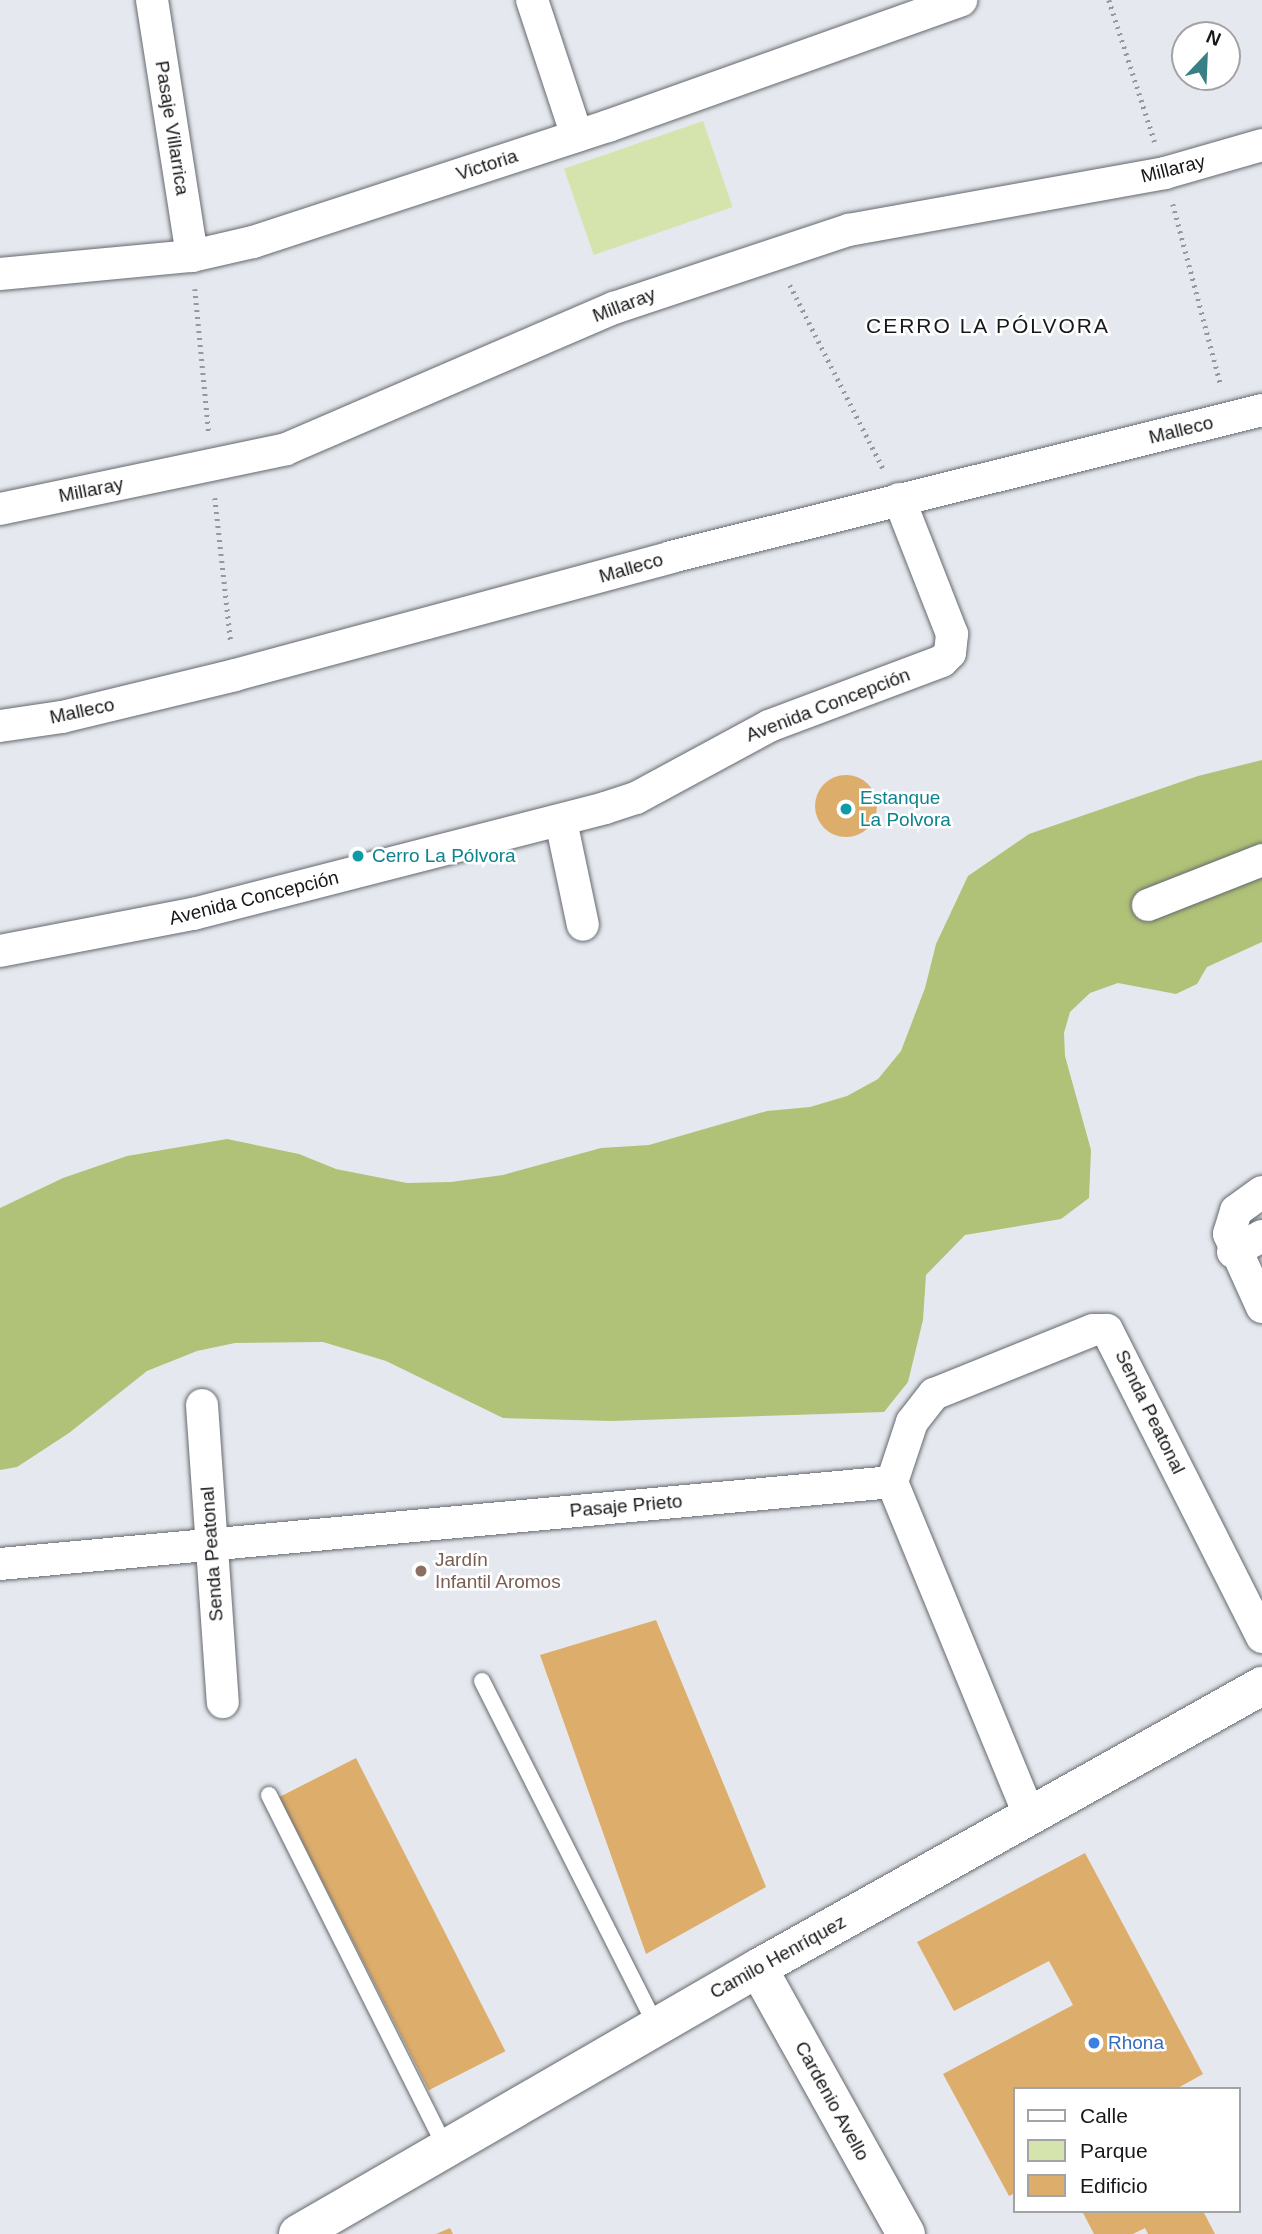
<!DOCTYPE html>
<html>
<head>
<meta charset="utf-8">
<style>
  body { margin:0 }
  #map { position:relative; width:1262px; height:2234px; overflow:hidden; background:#e5e9ef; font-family:Helvetica,sans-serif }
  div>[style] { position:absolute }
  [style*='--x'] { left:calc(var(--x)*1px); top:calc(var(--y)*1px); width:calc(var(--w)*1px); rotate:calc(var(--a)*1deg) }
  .green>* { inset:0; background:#d5e3ac; transform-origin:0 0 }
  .forest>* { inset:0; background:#b0c277 }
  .building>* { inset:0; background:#ddad6b; transform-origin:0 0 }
  .round { border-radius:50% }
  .path>* { height:4.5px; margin-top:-2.25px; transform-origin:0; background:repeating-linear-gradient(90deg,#95989d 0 2px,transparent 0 7px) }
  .roads { filter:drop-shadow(0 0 2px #65696e) drop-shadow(0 0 2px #65696e) }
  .service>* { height:16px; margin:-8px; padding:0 8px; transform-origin:8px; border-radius:8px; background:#fff }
  .minor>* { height:32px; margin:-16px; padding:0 16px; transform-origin:16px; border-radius:16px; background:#fff }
  .tertiary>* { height:38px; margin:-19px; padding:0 19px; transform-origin:19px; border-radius:19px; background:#fff }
  .secondary>* { height:38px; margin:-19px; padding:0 19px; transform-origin:19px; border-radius:19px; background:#fff }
  .dots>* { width:19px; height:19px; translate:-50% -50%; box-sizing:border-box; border:4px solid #fff; border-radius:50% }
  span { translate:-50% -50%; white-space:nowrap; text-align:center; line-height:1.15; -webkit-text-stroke:5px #fff; paint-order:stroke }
  .street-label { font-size:19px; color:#17181b }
  .culture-label { font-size:19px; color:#0d838f }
  .left { translate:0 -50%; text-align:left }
  .education-label { font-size:19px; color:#785e54 }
  .shop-label { font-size:19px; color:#366cbe }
  .neighbourhood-label { font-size:21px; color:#17181b; letter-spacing:2px }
  .legend { position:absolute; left:1013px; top:2087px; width:228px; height:126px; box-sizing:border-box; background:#fff; border:2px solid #a2a3a4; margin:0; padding:9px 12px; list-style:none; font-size:21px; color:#17181b }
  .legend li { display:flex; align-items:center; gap:14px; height:35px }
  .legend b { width:35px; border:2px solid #a2a3a4 }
  .north { position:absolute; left:1171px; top:21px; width:70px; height:70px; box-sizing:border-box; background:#fff; border:2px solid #a2a3a4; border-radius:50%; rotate:23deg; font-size:19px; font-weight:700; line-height:28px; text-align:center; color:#17181b }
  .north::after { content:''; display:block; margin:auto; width:24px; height:32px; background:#388086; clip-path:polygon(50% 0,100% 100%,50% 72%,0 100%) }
</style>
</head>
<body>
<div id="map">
  <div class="green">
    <div style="left:703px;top:121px;width:91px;height:147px;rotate:71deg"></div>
  </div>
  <div class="forest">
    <div style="clip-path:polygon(1262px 760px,1262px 942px,1207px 967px,1197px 984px,1176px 994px,1118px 983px,1090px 993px,1070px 1012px,1064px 1033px,1065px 1056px,1091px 1150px,1089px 1198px,1061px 1219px,965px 1235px,926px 1275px,923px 1320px,908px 1382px,884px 1412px,611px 1421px,503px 1418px,386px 1361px,323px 1342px,235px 1343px,197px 1351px,147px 1371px,69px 1433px,17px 1467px,0 1470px,0 1208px,63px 1178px,127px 1156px,227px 1139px,299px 1154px,336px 1169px,407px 1183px,451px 1182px,503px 1175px,601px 1148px,649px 1145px,767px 1111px,810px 1107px,847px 1096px,878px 1079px,901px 1051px,925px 988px,936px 944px,968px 876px,1029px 834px,1198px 776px)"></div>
  </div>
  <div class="building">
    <div class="round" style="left:815px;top:775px;width:62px;height:62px"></div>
    <div style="clip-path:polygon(656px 1620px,766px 1887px,646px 1954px,540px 1655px)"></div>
    <div style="left:356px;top:1758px;width:329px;height:86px;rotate:63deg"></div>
    <div style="clip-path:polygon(1085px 1853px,1203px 2074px,1176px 2089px,1015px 2089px,1015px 2193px,1009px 2196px,943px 2074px,1073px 2005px,1049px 1961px,954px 2011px,917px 1942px)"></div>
    <div style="clip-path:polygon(1082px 2211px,1203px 2211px,1215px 2234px,1148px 2234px,1145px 2228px,1133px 2234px,1094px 2234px)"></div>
    <div style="clip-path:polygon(450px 2228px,453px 2234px,436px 2234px)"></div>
  </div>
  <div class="path">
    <div style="--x:1109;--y:0;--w:149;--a:72.1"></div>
    <div style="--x:1173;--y:204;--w:188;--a:75.2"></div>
    <div style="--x:790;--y:285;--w:208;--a:63.1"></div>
    <div style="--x:195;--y:289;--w:146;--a:84.5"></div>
    <div style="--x:215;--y:498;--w:145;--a:83.7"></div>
  </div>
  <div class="roads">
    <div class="service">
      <div style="--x:482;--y:1681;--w:386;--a:63.2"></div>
      <div style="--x:269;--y:1795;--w:396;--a:63.4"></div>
    </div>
    <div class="minor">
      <div style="--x:152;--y:0;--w:259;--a:81.1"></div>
      <div style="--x:532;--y:0;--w:143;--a:71.7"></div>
      <div style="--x:0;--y:274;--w:193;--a:-5.4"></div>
      <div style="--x:192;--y:256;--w:63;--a:-12.9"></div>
      <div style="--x:253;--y:242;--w:373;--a:-18.1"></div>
      <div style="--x:608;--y:126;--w:375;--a:-19.6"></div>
      <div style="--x:0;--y:509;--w:292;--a:-11.8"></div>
      <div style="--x:286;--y:449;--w:357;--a:-23.3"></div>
      <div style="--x:614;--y:308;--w:248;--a:-18.4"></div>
      <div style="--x:849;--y:230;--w:321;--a:-10.2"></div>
      <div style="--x:1165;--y:173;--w:101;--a:-16.1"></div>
      <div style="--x:0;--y:726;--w:63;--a:-8.3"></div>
      <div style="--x:62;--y:717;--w:178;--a:-13.6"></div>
      <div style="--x:235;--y:675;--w:452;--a:-15.1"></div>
      <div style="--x:671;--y:557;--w:609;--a:-13.97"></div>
      <div style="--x:561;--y:821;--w:106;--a:78.1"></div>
      <div style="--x:1148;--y:905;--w:123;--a:-21.5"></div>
      <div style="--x:0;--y:951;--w:197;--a:-10.9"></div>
      <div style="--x:193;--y:914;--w:425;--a:-14.4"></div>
      <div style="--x:605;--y:808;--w:33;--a:-18"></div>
      <div style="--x:636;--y:798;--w:151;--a:-28.4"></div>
      <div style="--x:769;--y:726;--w:185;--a:-20.6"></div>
      <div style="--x:942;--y:661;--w:11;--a:-45"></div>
      <div style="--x:950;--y:653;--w:19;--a:-84"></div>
      <div style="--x:952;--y:634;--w:145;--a:-111.4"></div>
      <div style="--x:1262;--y:1192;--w:32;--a:144"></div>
      <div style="--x:1236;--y:1211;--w:24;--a:107"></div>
      <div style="--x:1229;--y:1234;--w:80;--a:65.7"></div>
      <div style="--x:1233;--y:1252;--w:33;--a:-29"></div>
      <div style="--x:202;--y:1405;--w:298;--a:86"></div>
      <div style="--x:892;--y:1482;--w:63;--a:-71.6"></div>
      <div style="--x:912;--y:1422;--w:36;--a:-52"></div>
      <div style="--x:934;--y:1394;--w:171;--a:-21.9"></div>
      <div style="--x:1093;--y:1330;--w:14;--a:0"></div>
      <div style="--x:1107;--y:1330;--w:344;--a:63.2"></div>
      <div style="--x:892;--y:1482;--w:361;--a:67.6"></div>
      <div style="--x:0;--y:1564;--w:896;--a:-5.25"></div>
    </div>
    <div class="tertiary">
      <div style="--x:758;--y:1968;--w:304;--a:60.9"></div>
    </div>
    <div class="secondary">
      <div style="--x:298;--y:2234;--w:531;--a:-30.04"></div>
      <div style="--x:758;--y:1968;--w:578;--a:-29.23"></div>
    </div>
  </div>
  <div class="dots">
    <div style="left:846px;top:809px;background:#0f9aa8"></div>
    <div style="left:358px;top:856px;background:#0f9aa8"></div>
    <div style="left:421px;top:1571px;background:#8d6e63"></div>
    <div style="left:1094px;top:2043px;background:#3f7fe0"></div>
  </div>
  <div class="street-label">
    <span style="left:172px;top:128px;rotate:81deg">Pasaje Villarrica</span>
    <span style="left:487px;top:165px;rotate:-18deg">Victoria</span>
    <span style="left:1173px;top:169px;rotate:-14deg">Millaray</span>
    <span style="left:624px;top:305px;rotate:-21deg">Millaray</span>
    <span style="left:1181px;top:430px;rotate:-14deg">Malleco</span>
    <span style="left:91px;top:490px;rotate:-11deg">Millaray</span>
    <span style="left:631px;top:568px;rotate:-16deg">Malleco</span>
    <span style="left:828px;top:705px;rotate:-21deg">Avenida Concepción</span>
    <span style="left:82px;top:711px;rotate:-12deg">Malleco</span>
    <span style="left:254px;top:898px;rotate:-14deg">Avenida Concepción</span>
    <span style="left:1150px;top:1412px;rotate:64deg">Senda Peatonal</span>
    <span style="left:626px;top:1506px;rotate:-5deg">Pasaje Prieto</span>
    <span style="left:212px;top:1554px;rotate:-94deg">Senda Peatonal</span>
    <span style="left:778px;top:1957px;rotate:-29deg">Camilo Henríquez</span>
    <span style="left:832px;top:2101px;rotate:61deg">Cardenio Avello</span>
  </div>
  <div class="culture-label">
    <span class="left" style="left:860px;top:809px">Estanque<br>La Polvora</span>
    <span class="left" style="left:372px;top:856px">Cerro La Pólvora</span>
  </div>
  <div class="education-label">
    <span class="left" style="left:435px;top:1571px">Jardín<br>Infantil Aromos</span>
  </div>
  <div class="shop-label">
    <span class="left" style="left:1108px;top:2043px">Rhona</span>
  </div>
  <div class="neighbourhood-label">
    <span style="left:988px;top:326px">CERRO LA PÓLVORA</span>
  </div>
  <ul class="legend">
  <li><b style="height:9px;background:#fff"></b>Calle</li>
  <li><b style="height:19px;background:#d5e3ac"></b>Parque</li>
  <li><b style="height:19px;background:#ddad6b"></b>Edificio</li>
  </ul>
  <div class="north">N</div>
</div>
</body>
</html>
